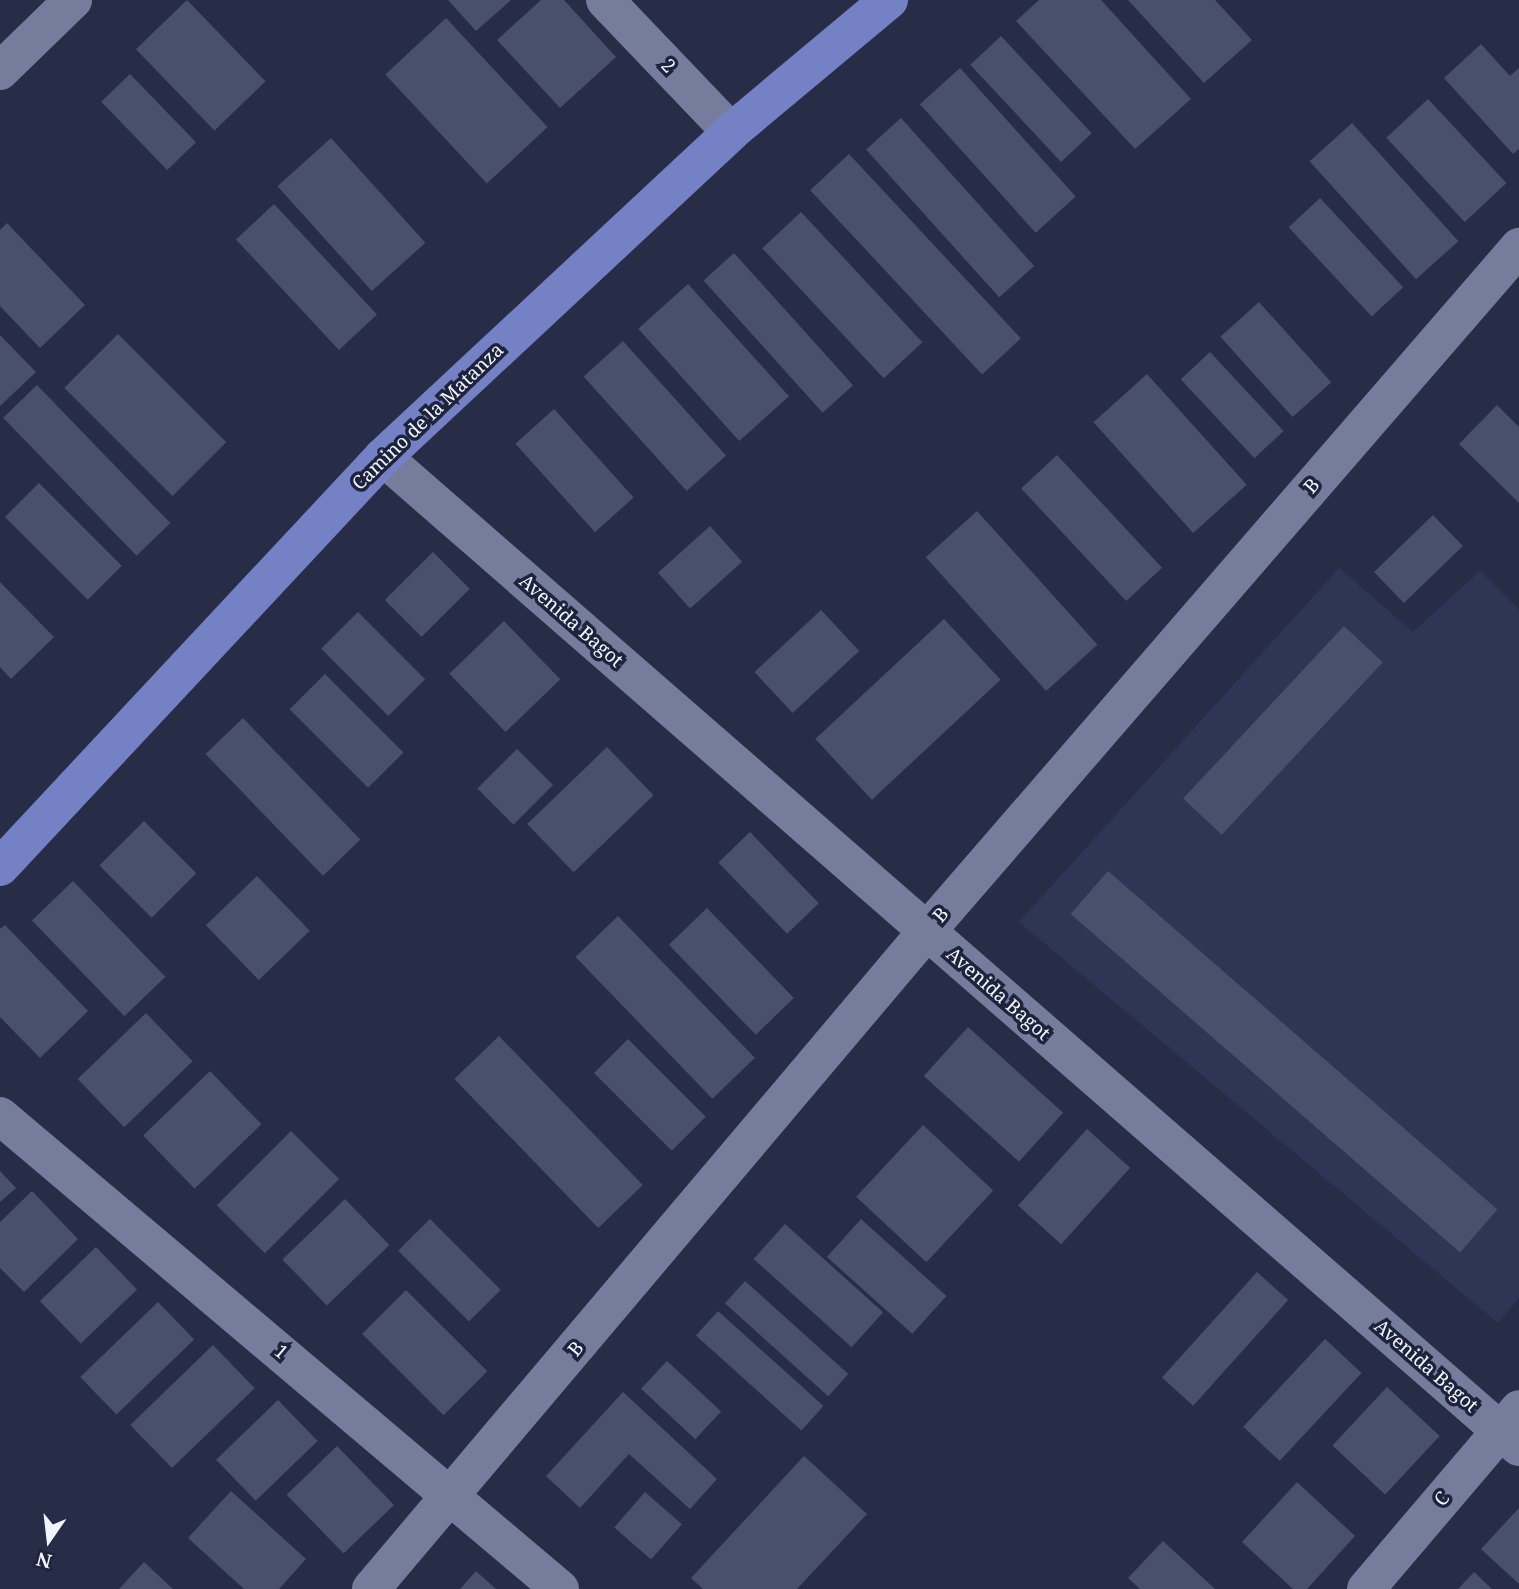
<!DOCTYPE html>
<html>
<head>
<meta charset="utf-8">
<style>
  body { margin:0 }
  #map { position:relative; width:1519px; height:1589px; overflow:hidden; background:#272d47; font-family:"Noto Serif",serif }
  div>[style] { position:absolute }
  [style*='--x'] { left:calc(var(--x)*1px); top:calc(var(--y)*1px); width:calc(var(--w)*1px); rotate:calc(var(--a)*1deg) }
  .built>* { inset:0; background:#2e3555 }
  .building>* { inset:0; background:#49506c; transform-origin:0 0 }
  .minor>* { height:38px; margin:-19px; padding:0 19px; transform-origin:19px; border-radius:19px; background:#767d9c }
  .major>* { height:38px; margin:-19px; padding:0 19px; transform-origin:19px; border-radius:19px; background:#7481c5 }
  span { translate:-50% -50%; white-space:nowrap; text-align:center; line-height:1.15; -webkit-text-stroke:7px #1e233c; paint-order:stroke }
  .street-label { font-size:19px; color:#f2f5ff }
  .north { position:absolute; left:14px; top:1505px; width:70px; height:70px; -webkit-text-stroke:5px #1e233c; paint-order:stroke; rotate:194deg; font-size:19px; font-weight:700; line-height:28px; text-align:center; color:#f2f5ff }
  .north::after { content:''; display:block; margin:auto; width:24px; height:32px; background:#f2f5ff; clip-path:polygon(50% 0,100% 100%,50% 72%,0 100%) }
</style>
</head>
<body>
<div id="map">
  <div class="built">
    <div style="clip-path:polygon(1339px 568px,1413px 632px,1480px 571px,1519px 610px,1519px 1298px,1498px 1323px,1019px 922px)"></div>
  </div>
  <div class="building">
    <div style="left:187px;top:0;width:113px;height:71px;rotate:46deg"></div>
    <div style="clip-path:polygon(448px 0,511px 0,476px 31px)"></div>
    <div style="clip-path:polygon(541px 0,564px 0,616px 57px,560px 108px,497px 40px)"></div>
    <div style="clip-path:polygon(1039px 0,1101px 0,1191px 99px,1135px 149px,1016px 21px)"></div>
    <div style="clip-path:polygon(1128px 0,1215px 0,1252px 40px,1204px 83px)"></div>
    <div style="left:446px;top:18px;width:149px;height:83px;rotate:47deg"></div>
    <div style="left:1001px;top:36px;width:133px;height:42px;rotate:47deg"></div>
    <div style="clip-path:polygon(1481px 44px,1510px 76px,1519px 68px,1519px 149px,1513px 154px,1444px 78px)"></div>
    <div style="left:960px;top:68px;width:173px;height:54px;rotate:48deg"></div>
    <div style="left:130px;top:74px;width:95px;height:40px;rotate:46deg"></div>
    <div style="left:1428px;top:99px;width:115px;height:57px;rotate:47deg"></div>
    <div style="left:901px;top:118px;width:199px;height:47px;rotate:48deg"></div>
    <div style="left:1352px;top:123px;width:159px;height:57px;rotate:48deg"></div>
    <div style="left:331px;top:138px;width:141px;height:72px;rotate:48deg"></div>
    <div style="left:849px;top:154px;width:252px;height:53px;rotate:47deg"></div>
    <div style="left:1320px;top:198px;width:122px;height:43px;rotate:47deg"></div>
    <div style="left:274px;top:204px;width:151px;height:52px;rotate:47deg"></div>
    <div style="left:801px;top:212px;width:178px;height:53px;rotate:47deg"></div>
    <div style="clip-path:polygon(7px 223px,85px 305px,40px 348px,0 306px,0 230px)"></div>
    <div style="left:734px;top:253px;width:178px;height:41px;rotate:48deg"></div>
    <div style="left:688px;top:284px;width:151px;height:67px;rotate:48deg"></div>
    <div style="left:1259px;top:302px;width:108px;height:52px;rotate:48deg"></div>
    <div style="left:118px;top:334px;width:153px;height:76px;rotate:45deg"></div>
    <div style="clip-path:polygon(0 335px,36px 372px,0 406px)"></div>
    <div style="left:623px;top:341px;width:154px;height:53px;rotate:48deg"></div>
    <div style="left:1210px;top:352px;width:108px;height:40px;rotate:47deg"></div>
    <div style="left:1147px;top:374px;width:149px;height:72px;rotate:48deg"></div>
    <div style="left:37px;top:385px;width:192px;height:47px;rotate:46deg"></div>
    <div style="clip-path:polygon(1497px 405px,1519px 427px,1519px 503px,1459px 444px)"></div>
    <div style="left:554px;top:409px;width:119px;height:52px;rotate:48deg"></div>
    <div style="left:1057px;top:455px;width:154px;height:49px;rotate:47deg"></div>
    <div style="left:39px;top:483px;width:117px;height:48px;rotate:45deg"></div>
    <div style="left:977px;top:511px;width:180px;height:69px;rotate:48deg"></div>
    <div style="left:1433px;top:515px;width:43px;height:82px;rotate:46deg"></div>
    <div style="left:710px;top:526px;width:48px;height:70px;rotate:48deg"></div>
    <div style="left:433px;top:552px;width:52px;height:68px;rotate:45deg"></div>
    <div style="clip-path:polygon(0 582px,54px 637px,11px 679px,0 667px)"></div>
    <div style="left:821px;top:610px;width:56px;height:91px;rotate:47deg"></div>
    <div style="left:358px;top:612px;width:95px;height:52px;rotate:45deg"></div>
    <div style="left:944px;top:619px;width:83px;height:176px;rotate:47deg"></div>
    <div style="left:504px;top:621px;width:81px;height:76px;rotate:46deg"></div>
    <div style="left:1344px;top:626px;width:53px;height:236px;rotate:43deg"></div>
    <div style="left:325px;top:674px;width:111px;height:50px;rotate:45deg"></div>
    <div style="left:243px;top:718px;width:169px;height:52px;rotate:46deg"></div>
    <div style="left:607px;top:747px;width:67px;height:111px;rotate:46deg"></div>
    <div style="left:517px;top:749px;width:51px;height:56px;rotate:45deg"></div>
    <div style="left:144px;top:821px;width:74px;height:63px;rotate:45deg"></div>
    <div style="left:750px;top:832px;width:99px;height:44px;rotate:46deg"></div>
    <div style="left:1108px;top:871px;width:516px;height:57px;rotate:41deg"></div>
    <div style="left:257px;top:876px;width:76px;height:71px;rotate:46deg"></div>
    <div style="left:73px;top:881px;width:133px;height:57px;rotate:46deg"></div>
    <div style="left:707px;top:908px;width:125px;height:53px;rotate:46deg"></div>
    <div style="left:618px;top:916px;width:197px;height:59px;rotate:46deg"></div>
    <div style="clip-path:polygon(5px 925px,88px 1011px,40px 1058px,0 1017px,0 929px)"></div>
    <div style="left:146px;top:1013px;width:67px;height:95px;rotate:46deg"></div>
    <div style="left:968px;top:1027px;width:128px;height:66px;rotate:42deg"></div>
    <div style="left:499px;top:1036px;width:207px;height:62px;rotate:46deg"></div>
    <div style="left:628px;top:1039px;width:110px;height:48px;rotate:45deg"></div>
    <div style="left:210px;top:1071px;width:74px;height:93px;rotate:46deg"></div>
    <div style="left:923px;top:1125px;width:96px;height:98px;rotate:43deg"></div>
    <div style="left:1087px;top:1129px;width:58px;height:103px;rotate:42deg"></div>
    <div style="left:291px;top:1131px;width:68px;height:105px;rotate:45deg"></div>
    <div style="clip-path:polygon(0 1171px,16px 1188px,0 1202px)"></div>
    <div style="clip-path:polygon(32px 1191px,78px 1239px,24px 1292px,0 1268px,0 1222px)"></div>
    <div style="left:345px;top:1199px;width:64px;height:87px;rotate:46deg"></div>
    <div style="left:430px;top:1219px;width:100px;height:45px;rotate:45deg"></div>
    <div style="left:861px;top:1219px;width:115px;height:51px;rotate:42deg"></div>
    <div style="left:785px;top:1224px;width:132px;height:47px;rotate:42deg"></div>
    <div style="left:96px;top:1247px;width:59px;height:78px;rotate:46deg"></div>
    <div style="left:1257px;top:1272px;width:42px;height:142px;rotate:42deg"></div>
    <div style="left:745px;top:1281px;width:139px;height:30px;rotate:42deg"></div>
    <div style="left:406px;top:1290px;width:115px;height:62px;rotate:45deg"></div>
    <div style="left:158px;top:1302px;width:52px;height:108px;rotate:46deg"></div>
    <div style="left:718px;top:1311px;width:142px;height:33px;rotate:42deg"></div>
    <div style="left:1325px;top:1339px;width:50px;height:120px;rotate:43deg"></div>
    <div style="left:213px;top:1345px;width:60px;height:115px;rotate:46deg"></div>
    <div style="left:667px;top:1361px;width:74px;height:38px;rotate:43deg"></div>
    <div style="left:1387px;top:1387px;width:72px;height:80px;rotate:43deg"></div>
    <div style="clip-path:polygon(623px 1392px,717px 1479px,690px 1509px,629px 1454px,580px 1508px,546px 1476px)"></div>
    <div style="left:278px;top:1400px;width:57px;height:86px;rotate:46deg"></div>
    <div style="left:337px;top:1446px;width:82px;height:70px;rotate:46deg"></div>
    <div style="clip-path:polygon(804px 1456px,867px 1514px,797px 1589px,703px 1589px,691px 1578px)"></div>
    <div style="clip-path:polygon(1297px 1482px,1355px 1536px,1307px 1589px,1293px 1589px,1242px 1542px)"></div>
    <div style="clip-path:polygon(231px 1491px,306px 1559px,279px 1589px,244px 1589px,188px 1538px)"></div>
    <div style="left:645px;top:1492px;width:49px;height:47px;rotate:41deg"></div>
    <div style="clip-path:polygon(1519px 1508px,1519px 1584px,1481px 1549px)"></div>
    <div style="clip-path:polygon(1163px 1541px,1215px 1589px,1140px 1589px,1128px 1578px)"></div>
    <div style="clip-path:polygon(144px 1562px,173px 1589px,119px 1589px)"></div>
    <div style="clip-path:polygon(476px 1571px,496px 1589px,460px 1589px)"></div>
    <div style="clip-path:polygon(1474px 1572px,1492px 1589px,1458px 1589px)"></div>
  </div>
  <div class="minor">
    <div style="--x:605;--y:0;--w:182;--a:46.3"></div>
    <div style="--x:0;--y:71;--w:102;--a:-44.2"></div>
    <div style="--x:383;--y:457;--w:1507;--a:41.07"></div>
    <div style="--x:0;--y:1116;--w:733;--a:40.19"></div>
    <div style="--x:371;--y:1589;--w:861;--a:-49.8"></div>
    <div style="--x:927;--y:931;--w:905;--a:-49.12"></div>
    <div style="--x:1366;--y:1589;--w:236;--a:-49.6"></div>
  </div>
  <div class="major">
    <div style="--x:0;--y:867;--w:561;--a:-46.95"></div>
    <div style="--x:383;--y:457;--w:476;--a:-43"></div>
    <div style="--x:731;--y:132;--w:206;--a:-39.9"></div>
  </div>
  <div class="street-label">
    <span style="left:668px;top:66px;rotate:46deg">2</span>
    <span style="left:428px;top:417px;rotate:-44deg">Camino de la Matanza</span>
    <span style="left:1312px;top:486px;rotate:-49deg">B</span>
    <span style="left:571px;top:621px;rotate:41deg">Avenida Bagot</span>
    <span style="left:941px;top:915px;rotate:-49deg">B</span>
    <span style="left:998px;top:994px;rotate:41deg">Avenida Bagot</span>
    <span style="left:576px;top:1349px;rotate:-50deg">B</span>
    <span style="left:281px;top:1352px;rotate:40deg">1</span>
    <span style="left:1426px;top:1366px;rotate:41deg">Avenida Bagot</span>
    <span style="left:1442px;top:1499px;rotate:-50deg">C</span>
  </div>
  <div class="north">N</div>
</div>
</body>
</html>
